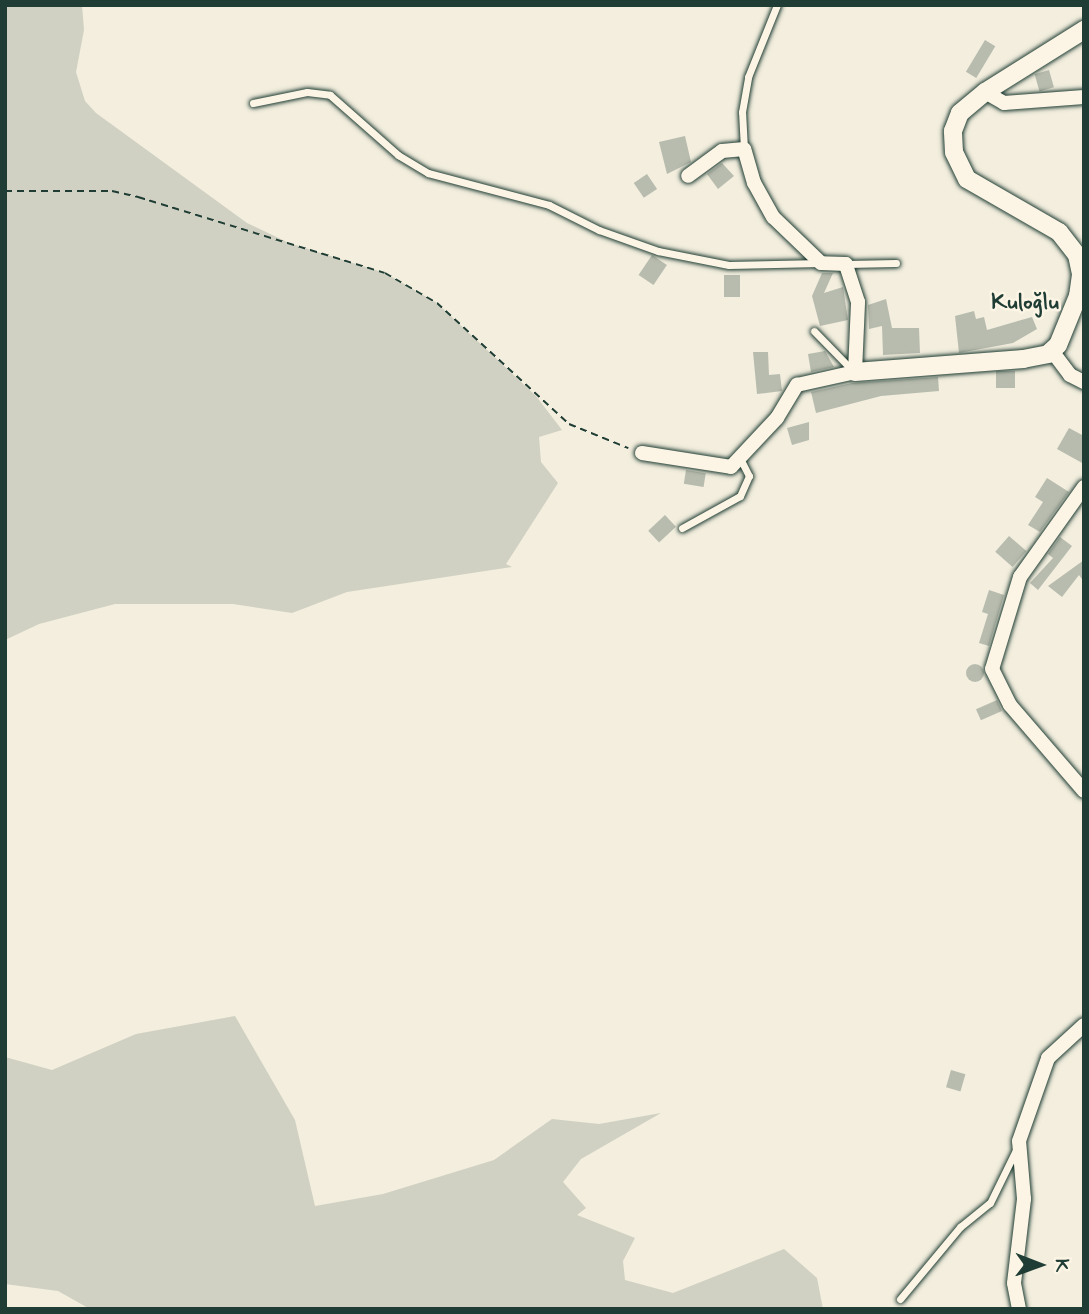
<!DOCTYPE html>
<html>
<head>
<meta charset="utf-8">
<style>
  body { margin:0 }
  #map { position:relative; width:1089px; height:1314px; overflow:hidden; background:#f3eede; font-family:Mynerve,sans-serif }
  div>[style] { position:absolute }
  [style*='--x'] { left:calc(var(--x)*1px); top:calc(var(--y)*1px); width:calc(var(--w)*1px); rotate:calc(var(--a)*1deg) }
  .green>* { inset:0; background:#d0d1c2 }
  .building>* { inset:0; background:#b8bcae; transform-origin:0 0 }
  .round { border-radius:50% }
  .path>* { height:2px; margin-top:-1px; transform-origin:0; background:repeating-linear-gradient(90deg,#1f3d34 0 7px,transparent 0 12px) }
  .roads { filter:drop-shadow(0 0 2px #1f3d34) drop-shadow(0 0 2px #1f3d34) }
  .service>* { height:7px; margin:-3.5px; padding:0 3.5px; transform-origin:3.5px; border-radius:3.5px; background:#fcf5e5 }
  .minor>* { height:14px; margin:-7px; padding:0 7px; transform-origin:7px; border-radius:7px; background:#fcf5e5 }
  .tertiary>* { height:18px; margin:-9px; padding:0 9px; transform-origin:9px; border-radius:9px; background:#fcf5e5 }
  span { translate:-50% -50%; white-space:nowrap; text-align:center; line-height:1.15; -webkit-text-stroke:5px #fcf5e5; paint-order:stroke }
  .neighbourhood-label { font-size:23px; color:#1f3d34; font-weight:700 }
  .frame { position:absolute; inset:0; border:7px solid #1f3d34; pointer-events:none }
  .north { position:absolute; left:1005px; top:1230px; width:70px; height:70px; -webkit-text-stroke:5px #fcf5e5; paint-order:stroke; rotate:91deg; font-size:19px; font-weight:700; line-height:28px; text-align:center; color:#1f3d34 }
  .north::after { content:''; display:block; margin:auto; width:24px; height:32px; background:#1f3d34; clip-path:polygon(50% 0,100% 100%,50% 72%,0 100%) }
</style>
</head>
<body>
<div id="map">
  <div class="green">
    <div style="clip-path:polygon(5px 5px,82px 5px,84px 30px,76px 72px,85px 101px,96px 113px,247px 223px,289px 243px,385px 273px,437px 303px,536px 396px,562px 430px,539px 437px,541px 462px,558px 483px,506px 564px,512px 567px,347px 592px,292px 613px,233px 604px,115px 604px,39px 624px,5px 640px)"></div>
    <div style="clip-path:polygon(235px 1016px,295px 1120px,315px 1206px,383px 1194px,494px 1160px,552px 1119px,599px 1124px,661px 1113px,581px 1159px,563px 1182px,586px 1208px,577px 1215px,635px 1238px,623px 1261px,625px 1280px,673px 1293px,784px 1249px,817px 1278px,823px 1309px,90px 1309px,58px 1291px,5px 1284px,5px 1057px,52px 1070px,136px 1034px)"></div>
  </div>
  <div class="building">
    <div style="left:985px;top:40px;width:12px;height:37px;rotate:31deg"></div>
    <div style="left:1049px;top:70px;width:18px;height:15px;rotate:74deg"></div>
    <div style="clip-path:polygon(685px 136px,691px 162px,667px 174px,659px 142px)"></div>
    <div style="clip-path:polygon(722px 163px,734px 176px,718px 189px,707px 174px)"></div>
    <div style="left:647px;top:174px;width:18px;height:16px;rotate:56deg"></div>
    <div style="left:652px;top:255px;width:18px;height:24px;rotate:34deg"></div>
    <div style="clip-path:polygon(822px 273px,833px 273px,824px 293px,843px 287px,848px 320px,820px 326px,812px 296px)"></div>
    <div style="left:724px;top:275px;width:16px;height:22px"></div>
    <div style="clip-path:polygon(886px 299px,892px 328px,919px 328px,920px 353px,883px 355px,882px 326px,869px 329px,868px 305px)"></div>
    <div style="clip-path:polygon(974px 311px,976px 319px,984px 317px,987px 330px,1032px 317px,1037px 329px,1013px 343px,959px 353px,955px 316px)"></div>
    <div style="clip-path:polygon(825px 351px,834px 367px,811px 372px,808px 354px)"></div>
    <div style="clip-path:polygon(753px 352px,768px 352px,769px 375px,780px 374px,782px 391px,757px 394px)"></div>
    <div style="left:1015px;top:371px;width:17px;height:19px;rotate:90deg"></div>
    <div style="clip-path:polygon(938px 377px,939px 391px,881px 396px,816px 413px,811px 392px,852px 383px)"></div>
    <div style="clip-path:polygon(809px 422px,809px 440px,792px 445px,787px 428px)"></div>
    <div style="clip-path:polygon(1069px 428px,1084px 436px,1084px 464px,1057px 449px)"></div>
    <div style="left:686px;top:470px;width:20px;height:14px;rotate:9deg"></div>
    <div style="clip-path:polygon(1047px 478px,1069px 492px,1040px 532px,1028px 525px,1043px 502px,1035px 497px)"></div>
    <div style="left:665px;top:515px;width:16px;height:23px;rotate:47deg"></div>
    <div style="left:1009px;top:536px;width:23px;height:21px;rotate:41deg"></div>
    <div style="clip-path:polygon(1060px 537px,1072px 546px,1038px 590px,1030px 583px,1053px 558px,1048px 554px)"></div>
    <div style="clip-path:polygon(1084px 560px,1084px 582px,1079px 575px,1062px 597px,1048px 586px)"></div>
    <div style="clip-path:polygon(989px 590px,1004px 595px,989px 646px,979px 643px,988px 614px,982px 612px)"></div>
    <div class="round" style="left:966px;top:664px;width:18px;height:18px"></div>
    <div style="left:997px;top:700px;width:12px;height:23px;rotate:66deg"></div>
    <div style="left:951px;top:1070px;width:15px;height:18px;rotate:16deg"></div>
  </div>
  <div class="path">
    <div style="--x:5;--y:191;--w:107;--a:0"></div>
    <div style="--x:112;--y:191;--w:27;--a:13"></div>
    <div style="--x:138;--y:197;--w:258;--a:17.1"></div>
    <div style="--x:385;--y:273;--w:60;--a:30"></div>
    <div style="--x:437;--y:303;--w:179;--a:42.5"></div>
    <div style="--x:569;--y:424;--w:64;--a:22.1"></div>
  </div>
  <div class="roads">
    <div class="service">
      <div style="--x:253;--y:103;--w:55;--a:-11.5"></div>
      <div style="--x:307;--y:92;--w:23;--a:7"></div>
      <div style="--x:330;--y:95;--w:91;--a:41.4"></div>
      <div style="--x:398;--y:155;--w:35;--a:31"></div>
      <div style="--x:428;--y:173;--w:125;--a:14.8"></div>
      <div style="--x:549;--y:205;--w:56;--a:26.6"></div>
      <div style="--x:599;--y:230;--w:63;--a:19.6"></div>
      <div style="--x:658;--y:251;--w:72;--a:11.2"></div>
      <div style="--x:729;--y:265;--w:92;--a:-1.2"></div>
      <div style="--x:744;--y:149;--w:37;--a:-93"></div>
      <div style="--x:742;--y:112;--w:36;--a:-80"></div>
      <div style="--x:748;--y:77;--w:78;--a:-68.1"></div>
      <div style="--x:847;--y:264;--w:49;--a:-1.2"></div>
      <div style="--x:814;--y:331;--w:56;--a:45.7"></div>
      <div style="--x:682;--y:528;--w:66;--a:-28.9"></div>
      <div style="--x:740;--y:496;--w:22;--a:-66"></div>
      <div style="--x:749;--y:476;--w:18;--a:-117"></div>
      <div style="--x:900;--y:1299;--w:94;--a:-50.2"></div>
      <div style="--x:960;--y:1227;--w:38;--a:-39"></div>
      <div style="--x:990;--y:1203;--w:59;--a:-63.9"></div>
    </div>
    <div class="minor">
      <div style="--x:985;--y:92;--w:22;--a:30"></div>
      <div style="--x:1004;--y:103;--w:80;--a:-4.3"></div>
      <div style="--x:1052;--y:351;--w:30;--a:53"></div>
      <div style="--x:1070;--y:375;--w:16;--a:27"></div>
      <div style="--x:642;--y:453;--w:90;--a:8.9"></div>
      <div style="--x:731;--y:467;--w:67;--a:-46.8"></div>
      <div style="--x:777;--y:418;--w:39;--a:-59"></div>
      <div style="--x:797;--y:385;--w:59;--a:-12.6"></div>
      <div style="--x:855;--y:372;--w:70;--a:-87.5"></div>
      <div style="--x:858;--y:302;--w:40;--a:-108"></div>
      <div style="--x:846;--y:264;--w:25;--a:-178"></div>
      <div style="--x:821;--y:263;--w:66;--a:-136.2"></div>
      <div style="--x:773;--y:217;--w:39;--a:-119"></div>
      <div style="--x:754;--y:183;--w:35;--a:-106"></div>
      <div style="--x:744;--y:149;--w:22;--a:175"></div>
      <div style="--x:722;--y:151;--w:42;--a:143.7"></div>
      <div style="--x:1084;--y:487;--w:110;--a:125.4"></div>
      <div style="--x:1020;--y:577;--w:96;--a:106.9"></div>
      <div style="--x:992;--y:669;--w:40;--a:63.4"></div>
      <div style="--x:1010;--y:705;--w:113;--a:49.3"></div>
      <div style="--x:1019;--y:1309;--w:26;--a:-101"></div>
      <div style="--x:1014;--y:1283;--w:85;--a:-83.2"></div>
      <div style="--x:1024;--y:1199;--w:58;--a:-94.9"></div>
      <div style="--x:1019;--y:1141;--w:88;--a:-70.7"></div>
      <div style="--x:1048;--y:1058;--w:49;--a:-42.5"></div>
    </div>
    <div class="tertiary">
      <div style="--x:855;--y:372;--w:169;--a:-4.4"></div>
      <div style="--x:1023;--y:359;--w:25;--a:-11"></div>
      <div style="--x:1048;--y:354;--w:13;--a:-42"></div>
      <div style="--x:1058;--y:345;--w:53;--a:-67.8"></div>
      <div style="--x:1078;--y:296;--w:22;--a:-82"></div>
      <div style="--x:1081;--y:274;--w:19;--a:-102"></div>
      <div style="--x:1077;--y:255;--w:29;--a:-128"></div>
      <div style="--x:1059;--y:232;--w:106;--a:-150.1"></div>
      <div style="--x:967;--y:179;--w:30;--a:-116"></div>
      <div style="--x:954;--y:152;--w:21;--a:-93"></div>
      <div style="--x:953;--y:131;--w:19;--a:-69"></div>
      <div style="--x:960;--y:113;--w:33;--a:-40"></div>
      <div style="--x:985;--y:92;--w:117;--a:-32.1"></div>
    </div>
  </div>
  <div class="neighbourhood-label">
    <span style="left:1025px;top:303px">Kuloğlu</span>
  </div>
  <div class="frame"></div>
  <div class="north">K</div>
</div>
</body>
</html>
